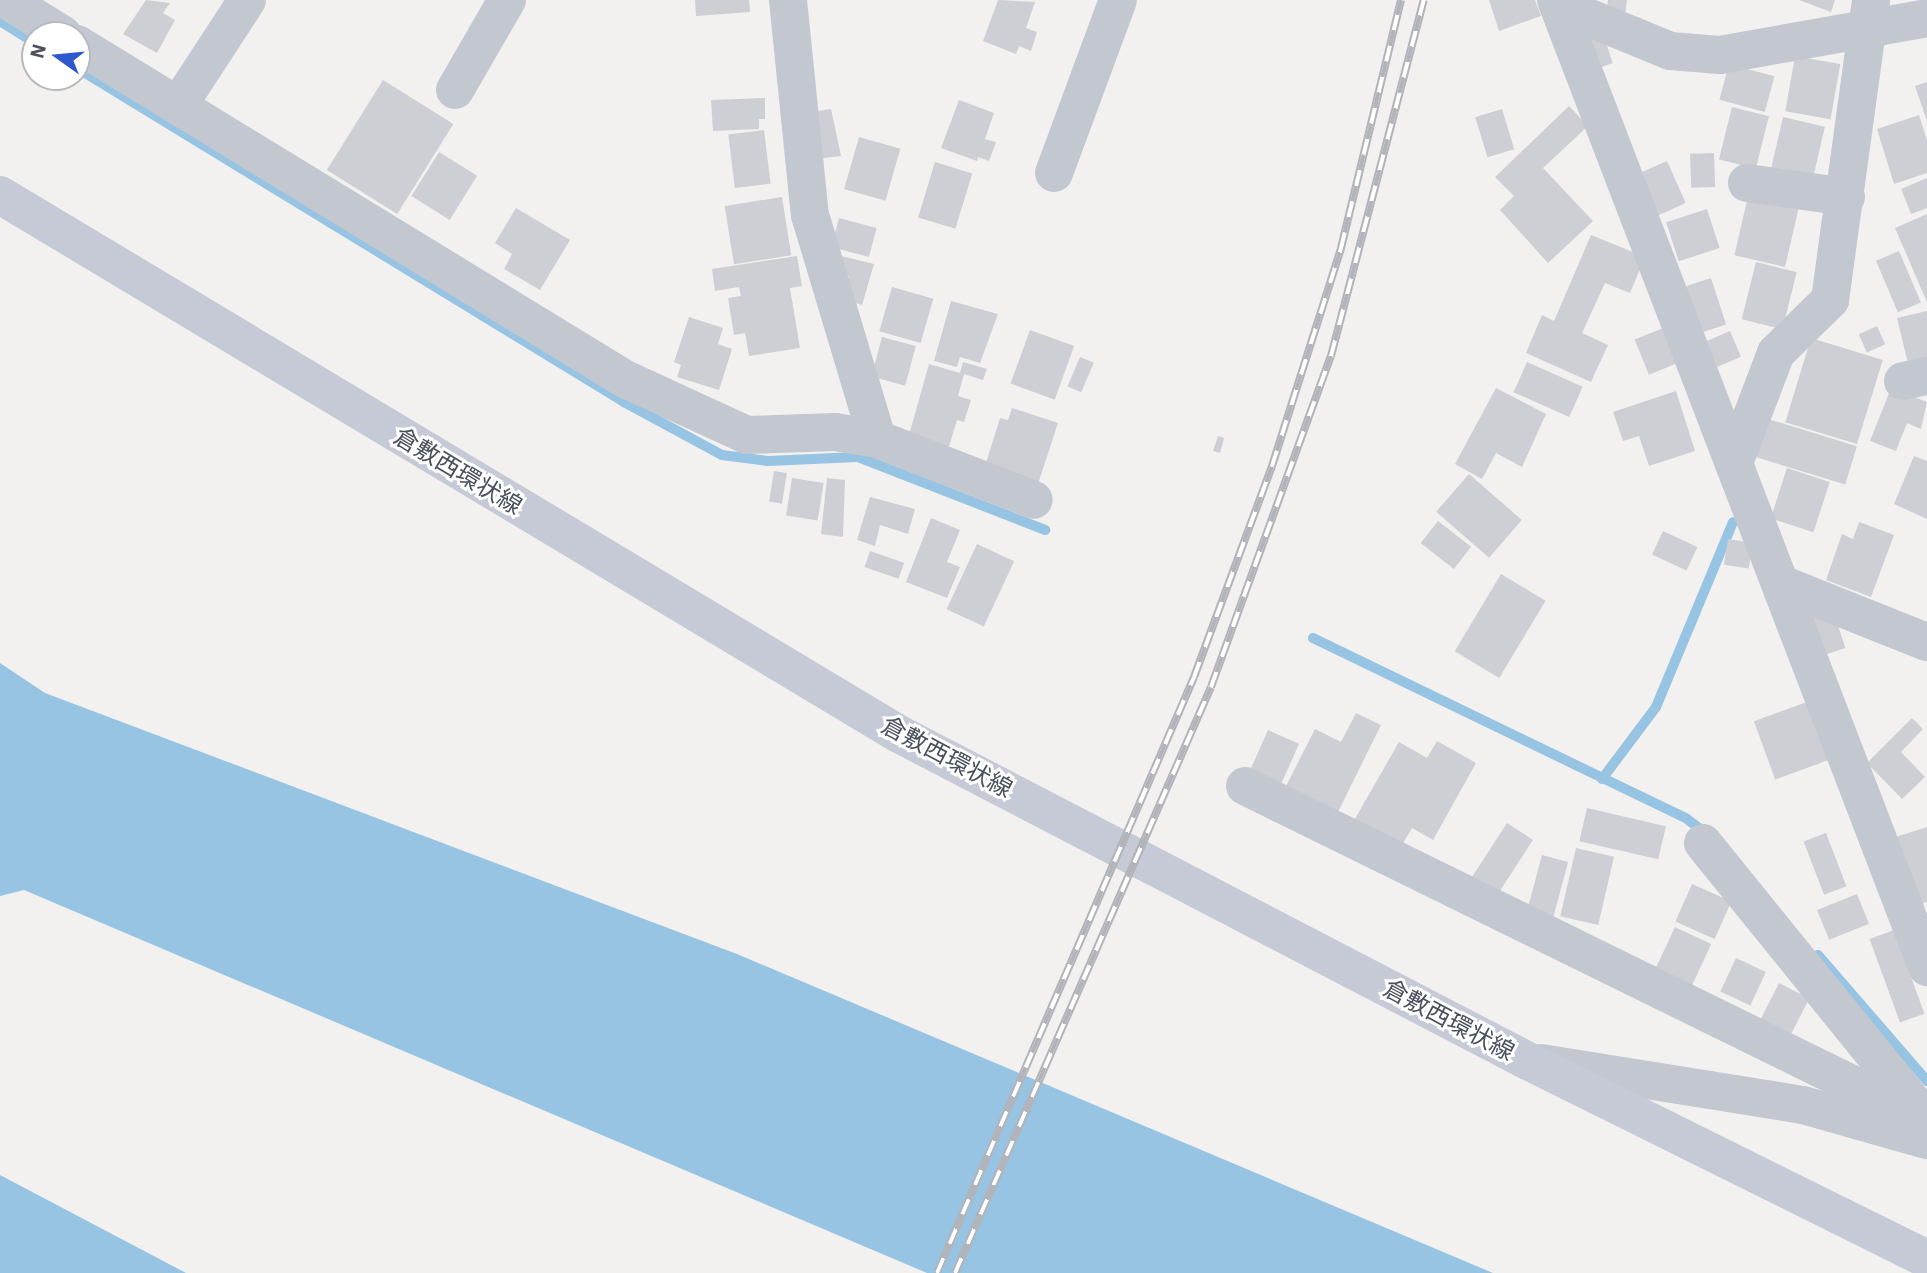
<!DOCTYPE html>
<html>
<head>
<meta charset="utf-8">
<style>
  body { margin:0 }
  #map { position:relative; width:1927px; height:1273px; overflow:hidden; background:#f2f1f0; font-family:"IBM Plex Sans","Noto Sans JP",sans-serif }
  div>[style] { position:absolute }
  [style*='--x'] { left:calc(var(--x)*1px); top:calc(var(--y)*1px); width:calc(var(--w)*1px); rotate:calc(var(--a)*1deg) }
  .water>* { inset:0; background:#97c4e2 }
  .stream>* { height:10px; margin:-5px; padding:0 5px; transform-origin:5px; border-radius:5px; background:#97c4e2 }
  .building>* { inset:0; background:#cecfd4; transform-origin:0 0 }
  .street>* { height:38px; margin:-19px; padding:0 19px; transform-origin:19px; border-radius:19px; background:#c3c8d0 }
  .secondary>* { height:38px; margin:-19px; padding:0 19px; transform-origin:19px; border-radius:19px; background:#c5cad6 }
  .rail>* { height:8px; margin-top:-4px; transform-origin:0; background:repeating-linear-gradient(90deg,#fff 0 16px,#b3b4ba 0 32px); box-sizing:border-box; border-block:2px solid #b3b4ba }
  span { translate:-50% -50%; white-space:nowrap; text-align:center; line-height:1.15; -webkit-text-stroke:6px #fff; paint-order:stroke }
  .street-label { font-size:24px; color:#4a505c }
  .north { position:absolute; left:21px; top:21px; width:70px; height:70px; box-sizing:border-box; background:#fff; border:2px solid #b7b9be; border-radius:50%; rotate:285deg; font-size:19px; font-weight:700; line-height:28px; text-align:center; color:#4a505c }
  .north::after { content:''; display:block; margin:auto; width:24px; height:32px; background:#2f57ce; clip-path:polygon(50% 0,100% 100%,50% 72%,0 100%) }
</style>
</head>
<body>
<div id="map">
  <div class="water">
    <div style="clip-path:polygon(0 663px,45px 693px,737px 954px,1493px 1273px,927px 1273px,24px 890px,0 896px)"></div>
    <div style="clip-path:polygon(0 1175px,186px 1273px,0 1273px)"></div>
  </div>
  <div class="stream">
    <div style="--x:0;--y:21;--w:41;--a:32.2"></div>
    <div style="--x:77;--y:68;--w:641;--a:31.41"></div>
    <div style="--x:624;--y:402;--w:111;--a:28.4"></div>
    <div style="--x:722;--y:455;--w:46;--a:7.4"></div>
    <div style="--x:768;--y:461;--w:90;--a:-2.5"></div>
    <div style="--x:858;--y:457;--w:201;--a:21.3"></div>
    <div style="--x:1313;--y:638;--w:415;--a:25.8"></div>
    <div style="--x:1687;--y:819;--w:26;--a:37"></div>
    <div style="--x:1602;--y:779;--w:90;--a:-53.1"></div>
    <div style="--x:1656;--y:707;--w:200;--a:-67.4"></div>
    <div style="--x:1818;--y:955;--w:167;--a:49.1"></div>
  </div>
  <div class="building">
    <div style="clip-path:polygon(146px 0,170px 3px,163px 13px,175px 20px,157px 53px,123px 34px)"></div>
    <div style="clip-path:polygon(695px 0,749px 0,750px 12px,696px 16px)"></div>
    <div style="clip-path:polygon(998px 0,1035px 2px,1026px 28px,1037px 32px,1031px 51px,1019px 46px,1016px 54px,983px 41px)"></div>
    <div style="clip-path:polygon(1489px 0,1535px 0,1541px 16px,1499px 31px)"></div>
    <div style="clip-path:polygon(1608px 0,1627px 0,1625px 16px,1606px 14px)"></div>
    <div style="clip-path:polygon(1799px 0,1835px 0,1831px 12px)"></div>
    <div style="left:1601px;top:27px;width:38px;height:19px;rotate:72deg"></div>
    <div style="left:1795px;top:56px;width:46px;height:56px;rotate:10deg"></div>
    <div style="left:1729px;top:64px;width:47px;height:37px;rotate:15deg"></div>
    <div style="left:383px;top:80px;width:83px;height:106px;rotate:32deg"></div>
    <div style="clip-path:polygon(1927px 82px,1927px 121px,1915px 86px)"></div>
    <div style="clip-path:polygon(765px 98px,765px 119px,759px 119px,759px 129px,713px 131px,711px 100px)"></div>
    <div style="clip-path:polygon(959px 100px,994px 113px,985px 139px,996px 142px,989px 161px,978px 157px,977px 161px,941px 148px)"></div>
    <div style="clip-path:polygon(1569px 106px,1588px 126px,1543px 168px,1593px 221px,1548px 263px,1500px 210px,1514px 196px,1495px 177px)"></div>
    <div style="left:1732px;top:107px;width:38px;height:54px;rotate:14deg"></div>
    <div style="clip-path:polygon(831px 109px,841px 156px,809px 160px,804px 113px)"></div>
    <div style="left:1502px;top:109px;width:42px;height:28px;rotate:73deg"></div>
    <div style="clip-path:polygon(1919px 115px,1927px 140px,1927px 173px,1894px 184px,1877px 129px)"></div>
    <div style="left:1783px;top:117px;width:43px;height:58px;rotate:13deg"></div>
    <div style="left:764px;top:130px;width:54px;height:36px;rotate:83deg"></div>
    <div style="left:859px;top:137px;width:43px;height:54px;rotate:16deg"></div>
    <div style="left:439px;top:152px;width:45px;height:52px;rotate:32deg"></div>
    <div style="left:1714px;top:153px;width:34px;height:24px;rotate:88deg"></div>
    <div style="left:1667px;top:161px;width:46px;height:31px;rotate:66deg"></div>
    <div style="left:935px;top:162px;width:39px;height:58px;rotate:17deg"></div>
    <div style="clip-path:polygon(1927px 178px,1927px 208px,1911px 214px,1901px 189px)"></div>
    <div style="left:1749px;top:192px;width:52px;height:65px;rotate:13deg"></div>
    <div style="left:782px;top:197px;width:59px;height:58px;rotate:81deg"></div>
    <div style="clip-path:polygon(516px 208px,570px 240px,540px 290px,504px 269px,512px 254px,495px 243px)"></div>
    <div style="left:1707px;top:209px;width:41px;height:43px;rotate:72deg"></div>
    <div style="clip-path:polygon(1927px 214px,1927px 302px,1895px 228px)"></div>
    <div style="left:839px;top:218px;width:39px;height:30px;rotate:15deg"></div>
    <div style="clip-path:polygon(1591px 235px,1645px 257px,1630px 293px,1605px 283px,1582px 333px,1608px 345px,1591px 382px,1526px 353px,1542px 315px,1554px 321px)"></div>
    <div style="left:1899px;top:251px;width:56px;height:25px;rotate:67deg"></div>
    <div style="clip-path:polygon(797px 256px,802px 286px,790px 288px,800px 348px,749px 356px,745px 333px,734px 335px,728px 298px,741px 296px,739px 287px,715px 291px,712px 269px)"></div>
    <div style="clip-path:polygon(841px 256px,874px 264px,862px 305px,843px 299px,849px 276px,837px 273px)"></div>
    <div style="left:1756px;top:262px;width:42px;height:59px;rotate:14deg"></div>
    <div style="left:1711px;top:278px;width:49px;height:29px;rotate:72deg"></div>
    <div style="left:892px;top:287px;width:43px;height:46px;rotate:16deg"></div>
    <div style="clip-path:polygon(951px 301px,998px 314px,980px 363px,960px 357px,957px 367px,934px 361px)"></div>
    <div style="clip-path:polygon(1927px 311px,1927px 364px,1909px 368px,1897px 318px)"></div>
    <div style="clip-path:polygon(689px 317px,723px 328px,718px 344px,732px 349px,719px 390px,677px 377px,681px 365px,674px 362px)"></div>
    <div style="left:1668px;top:326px;width:38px;height:36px;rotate:68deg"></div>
    <div style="left:1877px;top:326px;width:20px;height:20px;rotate:66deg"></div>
    <div style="left:1030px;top:330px;width:47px;height:57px;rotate:20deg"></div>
    <div style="left:1730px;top:331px;width:28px;height:26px;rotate:67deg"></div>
    <div style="left:882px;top:337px;width:35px;height:41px;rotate:15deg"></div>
    <div style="left:1811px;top:338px;width:75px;height:88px;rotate:17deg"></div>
    <div style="left:1080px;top:357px;width:15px;height:32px;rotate:23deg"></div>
    <div style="clip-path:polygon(963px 362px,987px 369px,983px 380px,964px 374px,958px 396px,971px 400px,964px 422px,957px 420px,947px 453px,907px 442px,929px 364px,960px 373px)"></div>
    <div style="left:1527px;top:362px;width:61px;height:33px;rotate:24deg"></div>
    <div style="clip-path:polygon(1496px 388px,1546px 414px,1522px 467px,1496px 453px,1482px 479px,1455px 464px)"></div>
    <div style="clip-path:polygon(1891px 388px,1927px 402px,1921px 429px,1907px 423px,1896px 451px,1870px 441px)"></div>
    <div style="clip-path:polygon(1676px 391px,1695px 451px,1649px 466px,1639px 436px,1623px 441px,1613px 412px)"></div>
    <div style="clip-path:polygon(1012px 408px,1058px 423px,1038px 484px,985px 466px,1000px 418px,1008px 420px)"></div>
    <div style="left:1768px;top:419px;width:93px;height:40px;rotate:17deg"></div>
    <div style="clip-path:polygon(1218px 436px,1224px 438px,1220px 453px,1213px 451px)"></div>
    <div style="clip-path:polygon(1914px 456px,1927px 461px,1927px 519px,1894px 504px)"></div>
    <div style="left:1787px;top:468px;width:45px;height:53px;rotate:18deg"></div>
    <div style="left:774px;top:471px;width:13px;height:31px;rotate:9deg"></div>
    <div style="left:1469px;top:474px;width:70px;height:50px;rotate:41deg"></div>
    <div style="left:792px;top:478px;width:32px;height:38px;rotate:9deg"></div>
    <div style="clip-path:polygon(827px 478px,845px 480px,843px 537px,821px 534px)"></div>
    <div style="clip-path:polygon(870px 497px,915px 509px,908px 534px,880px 525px,875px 546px,857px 540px)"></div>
    <div style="clip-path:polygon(931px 518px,960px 530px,947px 562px,960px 567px,947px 598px,906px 582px)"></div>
    <div style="left:1438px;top:521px;width:42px;height:28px;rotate:38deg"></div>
    <div style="clip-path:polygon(1859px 522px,1894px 535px,1871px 597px,1826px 580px,1842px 534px,1853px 539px)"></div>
    <div style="left:1663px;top:531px;width:38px;height:26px;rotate:25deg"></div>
    <div style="left:1728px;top:539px;width:25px;height:26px;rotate:9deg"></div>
    <div style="left:977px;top:544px;width:41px;height:72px;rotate:25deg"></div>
    <div style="left:870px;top:551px;width:36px;height:17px;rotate:19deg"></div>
    <div style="left:1501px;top:574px;width:52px;height:90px;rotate:31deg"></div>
    <div style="left:1833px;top:610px;width:40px;height:27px;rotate:72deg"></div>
    <div style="left:1815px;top:699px;width:62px;height:65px;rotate:70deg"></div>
    <div style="clip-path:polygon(1356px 713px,1381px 725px,1335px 818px,1283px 792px,1315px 729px,1341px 742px)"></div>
    <div style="clip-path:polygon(1912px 718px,1923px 729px,1901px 752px,1925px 777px,1902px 799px,1867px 763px)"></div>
    <div style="left:1268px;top:730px;width:34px;height:50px;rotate:24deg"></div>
    <div style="clip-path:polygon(1437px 741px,1476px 763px,1433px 840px,1412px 828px,1395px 857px,1348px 831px,1399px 742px,1427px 758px)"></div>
    <div style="left:1587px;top:808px;width:81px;height:34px;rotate:13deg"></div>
    <div style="left:1507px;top:823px;width:31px;height:67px;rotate:33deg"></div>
    <div style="clip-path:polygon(1927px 827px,1927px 902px,1918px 905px,1896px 837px)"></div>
    <div style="left:1826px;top:833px;width:57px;height:24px;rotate:69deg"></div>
    <div style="left:1576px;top:848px;width:39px;height:70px;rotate:13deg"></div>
    <div style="left:1542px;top:855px;width:27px;height:61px;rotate:15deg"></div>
    <div style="left:1692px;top:884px;width:43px;height:41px;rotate:24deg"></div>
    <div style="left:1857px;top:894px;width:32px;height:43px;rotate:68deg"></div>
    <div style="left:1675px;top:927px;width:40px;height:56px;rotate:25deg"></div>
    <div style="left:1894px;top:930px;width:89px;height:26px;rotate:70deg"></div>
    <div style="left:1736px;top:958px;width:33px;height:37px;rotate:25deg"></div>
    <div style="left:1779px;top:983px;width:34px;height:45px;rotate:27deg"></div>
  </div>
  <div class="street">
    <div style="--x:7;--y:0;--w:66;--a:32"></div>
    <div style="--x:788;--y:0;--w:216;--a:84.2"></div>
    <div style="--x:810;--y:215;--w:234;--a:73.3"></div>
    <div style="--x:1556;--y:0;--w:1036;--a:69.01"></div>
    <div style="--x:1558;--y:5;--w:121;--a:22.3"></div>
    <div style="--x:1670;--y:51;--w:50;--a:4.6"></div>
    <div style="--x:1720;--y:55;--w:210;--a:-10.1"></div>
    <div style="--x:77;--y:44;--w:642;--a:31.44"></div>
    <div style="--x:625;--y:379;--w:134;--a:24.7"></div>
    <div style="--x:747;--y:435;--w:88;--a:-2"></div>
    <div style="--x:835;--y:432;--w:43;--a:9.5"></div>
    <div style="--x:877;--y:439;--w:168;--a:21.2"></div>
    <div style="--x:455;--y:90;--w:104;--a:-60"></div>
    <div style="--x:178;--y:106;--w:126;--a:-56.9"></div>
    <div style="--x:1054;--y:173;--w:184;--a:-69.7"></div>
    <div style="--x:1747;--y:183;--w:100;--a:8"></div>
    <div style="--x:1903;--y:381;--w:25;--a:-12"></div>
    <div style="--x:1734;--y:463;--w:118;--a:-69.1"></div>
    <div style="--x:1776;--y:353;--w:76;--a:-44.5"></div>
    <div style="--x:1830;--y:300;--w:303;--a:-82.2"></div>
    <div style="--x:1781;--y:584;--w:157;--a:21.7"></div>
    <div style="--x:1245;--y:786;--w:760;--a:26.16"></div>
    <div style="--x:1703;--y:843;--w:346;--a:51"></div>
    <div style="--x:1541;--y:1063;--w:265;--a:9.1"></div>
    <div style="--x:1803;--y:1105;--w:129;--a:15.8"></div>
  </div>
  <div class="secondary">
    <div style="--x:0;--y:195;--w:1048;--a:30.95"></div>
    <div style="--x:899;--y:734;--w:709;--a:27.47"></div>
    <div style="--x:1528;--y:1061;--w:445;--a:26.4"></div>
  </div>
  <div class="rail">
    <div style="--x:937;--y:1273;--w:649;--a:-66.67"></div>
    <div style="--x:1194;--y:677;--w:225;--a:-69.7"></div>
    <div style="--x:1272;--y:466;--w:229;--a:-72.4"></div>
    <div style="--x:1341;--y:248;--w:255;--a:-76.4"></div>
    <div style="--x:955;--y:1273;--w:639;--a:-66.4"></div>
    <div style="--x:1211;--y:687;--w:352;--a:-70.1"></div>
    <div style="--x:1331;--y:356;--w:368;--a:-75.4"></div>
  </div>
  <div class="street-label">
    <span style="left:458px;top:471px;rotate:31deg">倉敷西環状線</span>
    <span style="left:947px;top:757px;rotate:28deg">倉敷西環状線</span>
    <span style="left:1449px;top:1020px;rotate:28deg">倉敷西環状線</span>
  </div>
  <div class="north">N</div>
</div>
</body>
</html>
